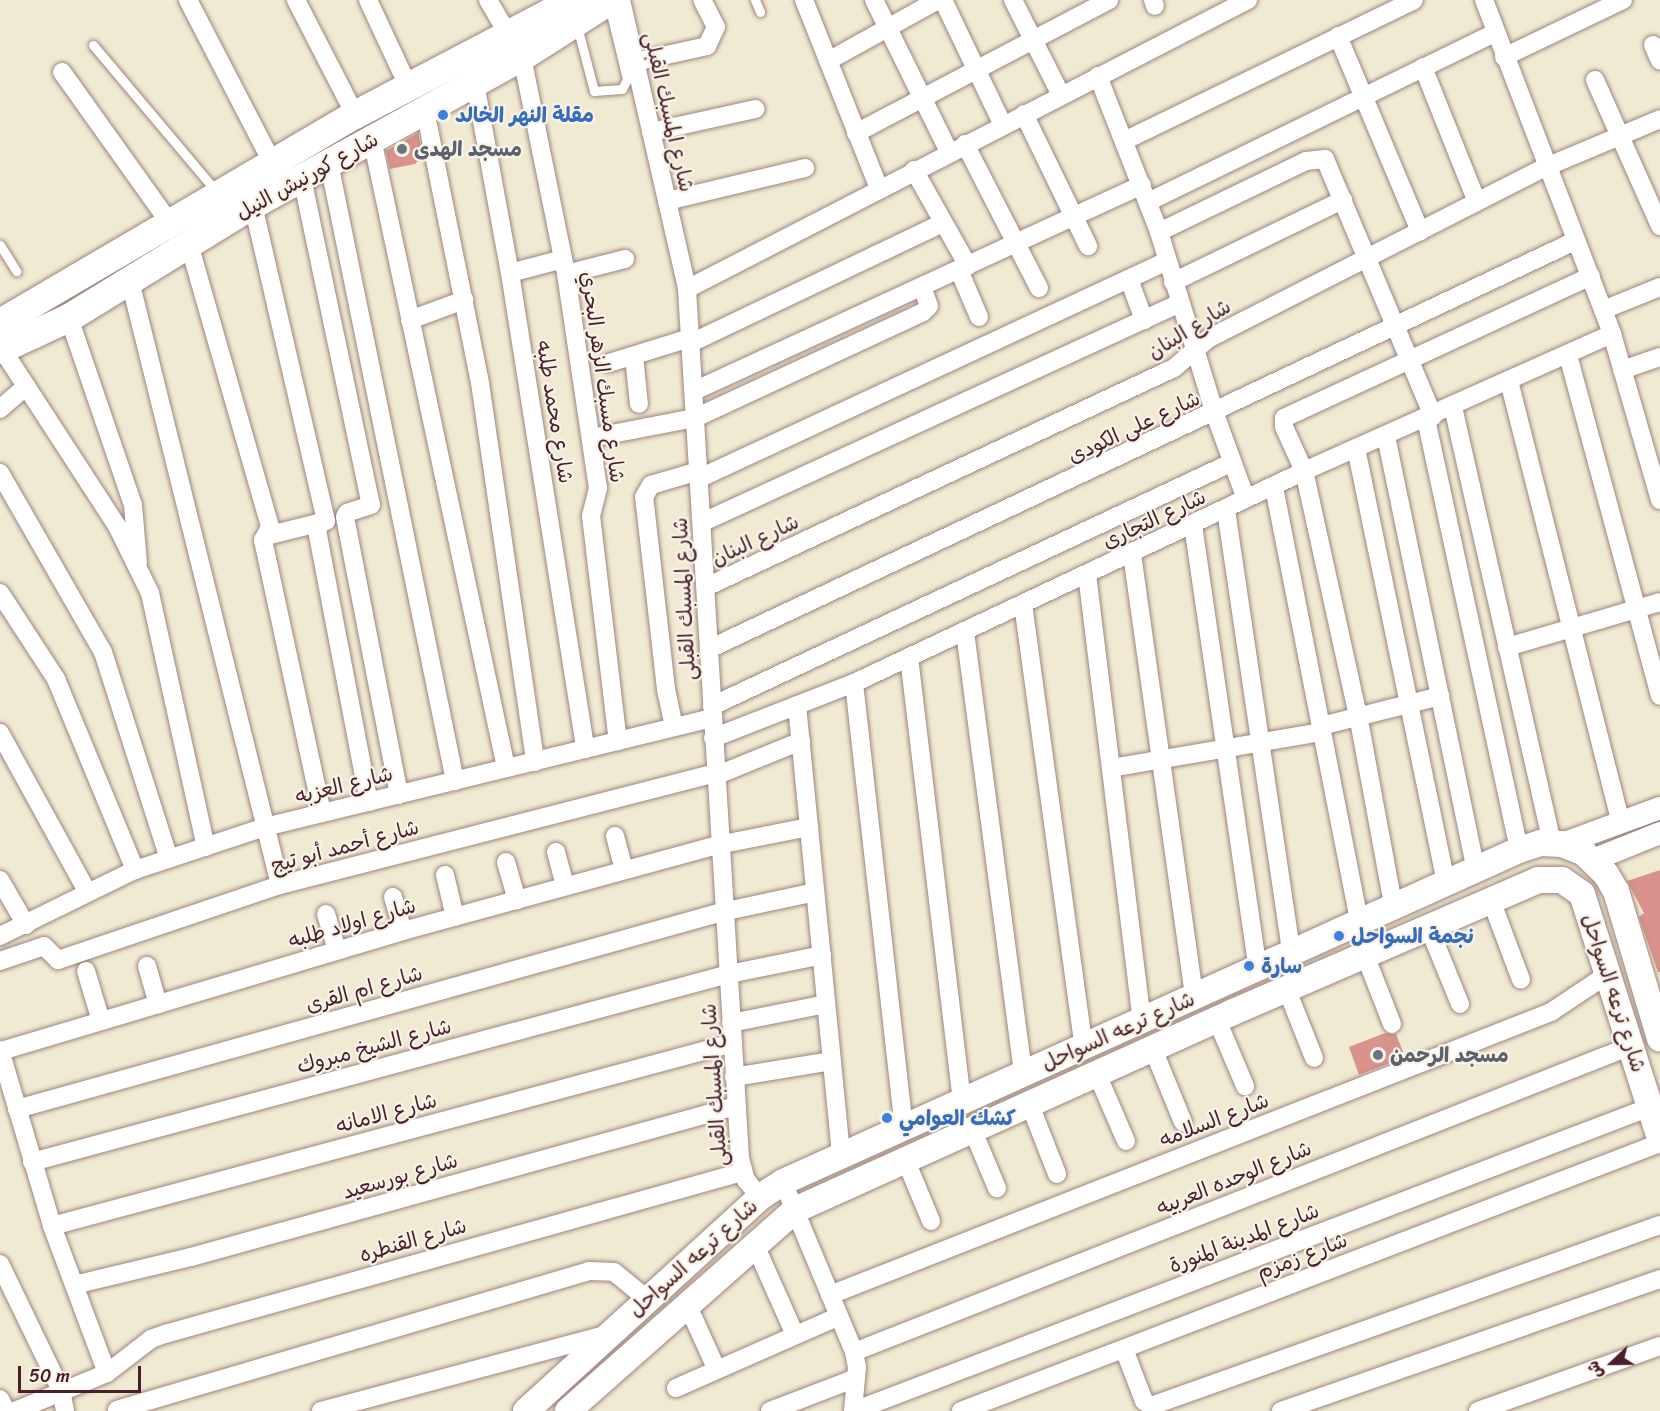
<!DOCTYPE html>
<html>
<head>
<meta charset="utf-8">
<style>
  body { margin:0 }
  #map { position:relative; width:1660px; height:1411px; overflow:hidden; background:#f1ead3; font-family:Sriracha,"Playpen Sans Arabic",sans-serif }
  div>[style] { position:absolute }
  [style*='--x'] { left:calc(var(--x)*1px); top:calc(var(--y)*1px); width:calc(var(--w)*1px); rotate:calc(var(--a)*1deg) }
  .building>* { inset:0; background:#d9928c }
  .roads { filter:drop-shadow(0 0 2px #9e847f) drop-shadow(0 0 2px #9e847f) }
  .service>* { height:9px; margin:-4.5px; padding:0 4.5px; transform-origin:4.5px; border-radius:4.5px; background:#fff }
  .minor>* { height:18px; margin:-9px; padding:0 9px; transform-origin:9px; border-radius:9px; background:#fff }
  .tertiary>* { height:22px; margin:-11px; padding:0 11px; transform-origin:11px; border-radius:11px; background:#fff }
  .secondary>* { height:26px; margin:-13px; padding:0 13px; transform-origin:13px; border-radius:13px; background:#fff }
  .primary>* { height:28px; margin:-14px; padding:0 14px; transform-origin:14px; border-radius:14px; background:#fff }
  .dots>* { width:16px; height:16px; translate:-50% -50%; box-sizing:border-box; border:3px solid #f7f3e8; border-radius:50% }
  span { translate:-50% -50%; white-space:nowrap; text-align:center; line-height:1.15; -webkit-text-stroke:4.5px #f7f3e8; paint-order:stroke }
  .street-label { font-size:21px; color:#4a1f2b }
  .shop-label { font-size:21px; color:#366cbe; font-weight:700 }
  .left { translate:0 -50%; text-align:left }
  .worship-label { font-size:21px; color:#5b616d; font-weight:700 }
  .north { position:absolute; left:1582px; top:1333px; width:60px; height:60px; -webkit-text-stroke:4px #f7f3e8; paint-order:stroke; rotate:248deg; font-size:16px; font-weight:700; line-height:24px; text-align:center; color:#4a1f2b }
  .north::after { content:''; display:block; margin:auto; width:21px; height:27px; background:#4a1f2b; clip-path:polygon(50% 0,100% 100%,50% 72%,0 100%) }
  .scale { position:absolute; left:18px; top:1366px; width:123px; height:27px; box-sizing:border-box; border:3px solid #4a1f2b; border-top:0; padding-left:8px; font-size:18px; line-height:21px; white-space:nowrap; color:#4a1f2b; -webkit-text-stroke:4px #f7f3e8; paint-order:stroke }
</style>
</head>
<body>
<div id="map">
  <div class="building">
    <div style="clip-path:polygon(418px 133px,423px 156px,415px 164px,390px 169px,386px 151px)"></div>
    <div style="clip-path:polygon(1660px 870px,1660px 972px,1658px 972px,1639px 917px,1644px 913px,1627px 881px)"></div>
    <div style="clip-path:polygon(1385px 1033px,1396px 1034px,1405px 1057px,1359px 1075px,1349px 1047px)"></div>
  </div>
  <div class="roads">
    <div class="service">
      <div style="--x:755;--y:0;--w:13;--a:67"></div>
      <div style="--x:577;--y:26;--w:67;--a:75.3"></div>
      <div style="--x:594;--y:91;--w:28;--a:-4"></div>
      <div style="--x:622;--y:89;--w:11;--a:-63"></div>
      <div style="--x:627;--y:79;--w:76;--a:-103.7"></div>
      <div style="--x:93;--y:45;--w:191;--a:49.9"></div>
      <div style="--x:0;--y:245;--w:31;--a:58"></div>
    </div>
    <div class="minor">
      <div style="--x:188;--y:0;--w:185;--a:62.6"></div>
      <div style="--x:296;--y:0;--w:129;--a:62.8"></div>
      <div style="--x:368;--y:0;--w:97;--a:65"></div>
      <div style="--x:488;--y:0;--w:42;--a:59.7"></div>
      <div style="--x:621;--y:0;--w:296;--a:77.1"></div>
      <div style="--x:687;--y:289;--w:871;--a:86.51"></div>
      <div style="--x:740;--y:1158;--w:23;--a:75"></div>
      <div style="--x:746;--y:1180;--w:22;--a:51"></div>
      <div style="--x:804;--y:0;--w:202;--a:68.3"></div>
      <div style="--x:874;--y:0;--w:169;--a:63.7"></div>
      <div style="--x:943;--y:0;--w:139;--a:64.4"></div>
      <div style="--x:1013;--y:0;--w:106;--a:63.2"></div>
      <div style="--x:1153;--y:0;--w:6;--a:72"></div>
      <div style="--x:1484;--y:0;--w:358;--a:69"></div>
      <div style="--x:1612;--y:334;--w:173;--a:73.9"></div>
      <div style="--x:1338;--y:36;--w:212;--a:67.2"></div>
      <div style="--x:1653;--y:45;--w:17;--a:66"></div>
      <div style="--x:522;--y:57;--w:221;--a:78.5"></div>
      <div style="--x:566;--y:274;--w:216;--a:81.5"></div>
      <div style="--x:598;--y:488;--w:29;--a:104"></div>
      <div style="--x:591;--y:516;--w:227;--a:83.2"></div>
      <div style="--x:1504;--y:57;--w:132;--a:-25.6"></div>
      <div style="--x:828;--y:61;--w:126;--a:-29"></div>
      <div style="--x:635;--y:62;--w:74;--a:-12.5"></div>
      <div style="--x:707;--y:46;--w:21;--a:-65"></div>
      <div style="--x:716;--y:27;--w:30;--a:-117"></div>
      <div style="--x:1423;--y:67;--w:145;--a:68.2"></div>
      <div style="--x:62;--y:72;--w:188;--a:54.5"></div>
      <div style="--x:1098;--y:76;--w:168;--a:68.6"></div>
      <div style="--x:1159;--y:232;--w:190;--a:72.9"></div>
      <div style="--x:1215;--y:414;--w:90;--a:70"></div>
      <div style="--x:1595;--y:80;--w:160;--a:66"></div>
      <div style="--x:475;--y:83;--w:193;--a:79.6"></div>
      <div style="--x:510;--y:273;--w:482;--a:81"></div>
      <div style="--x:425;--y:110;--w:278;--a:78.6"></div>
      <div style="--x:480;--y:383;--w:383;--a:81.7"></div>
      <div style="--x:1024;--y:114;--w:147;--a:64.1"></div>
      <div style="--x:651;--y:132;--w:107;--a:-12.4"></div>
      <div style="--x:856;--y:133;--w:286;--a:-27.7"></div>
      <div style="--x:372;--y:139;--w:643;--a:77.97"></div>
      <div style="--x:1124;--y:141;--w:322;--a:-25.9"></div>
      <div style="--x:965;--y:144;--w:162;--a:62.8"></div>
      <div style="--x:329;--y:163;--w:631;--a:78.48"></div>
      <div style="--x:914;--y:170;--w:110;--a:60.6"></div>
      <div style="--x:302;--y:178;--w:334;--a:78.1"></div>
      <div style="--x:371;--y:505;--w:25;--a:162"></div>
      <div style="--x:347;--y:513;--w:4;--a:117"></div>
      <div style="--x:345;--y:517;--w:283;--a:79"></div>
      <div style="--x:667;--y:201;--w:142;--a:-13.4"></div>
      <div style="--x:1148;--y:202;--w:385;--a:-26"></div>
      <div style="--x:253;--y:205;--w:319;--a:77"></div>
      <div style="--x:325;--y:516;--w:16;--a:120"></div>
      <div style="--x:317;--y:530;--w:277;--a:79.2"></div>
      <div style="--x:1159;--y:232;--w:163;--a:-25.8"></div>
      <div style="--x:1306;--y:161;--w:19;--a:-6"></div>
      <div style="--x:1325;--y:159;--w:279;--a:67.2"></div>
      <div style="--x:189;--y:244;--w:294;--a:74"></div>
      <div style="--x:270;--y:527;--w:15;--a:118"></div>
      <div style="--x:263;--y:540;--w:279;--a:77.8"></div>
      <div style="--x:959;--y:270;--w:51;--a:66.9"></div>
      <div style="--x:510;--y:273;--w:55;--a:-14.8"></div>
      <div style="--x:566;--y:274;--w:61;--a:-14.3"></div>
      <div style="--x:1129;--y:279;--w:44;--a:69.9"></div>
      <div style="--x:130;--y:281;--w:622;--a:76.05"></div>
      <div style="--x:1173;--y:282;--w:189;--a:-25.8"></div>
      <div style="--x:687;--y:289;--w:631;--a:-27.26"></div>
      <div style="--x:1603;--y:310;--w:61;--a:-22"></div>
      <div style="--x:69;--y:318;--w:198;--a:71.1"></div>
      <div style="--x:133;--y:505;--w:58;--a:85.1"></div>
      <div style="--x:410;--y:320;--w:58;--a:-20.3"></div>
      <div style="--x:691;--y:343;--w:279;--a:-25.5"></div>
      <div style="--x:2;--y:349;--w:211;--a:57"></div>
      <div style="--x:117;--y:526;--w:75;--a:63.8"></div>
      <div style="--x:150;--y:593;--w:260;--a:77.6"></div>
      <div style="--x:1568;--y:355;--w:353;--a:74.9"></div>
      <div style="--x:634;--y:356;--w:48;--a:84.1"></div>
      <div style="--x:609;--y:363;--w:85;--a:-17.2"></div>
      <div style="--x:1622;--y:370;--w:40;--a:-18.9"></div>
      <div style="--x:1509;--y:381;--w:456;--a:75.8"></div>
      <div style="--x:694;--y:391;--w:493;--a:-24.7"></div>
      <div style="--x:1453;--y:407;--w:446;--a:77.2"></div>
      <div style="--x:0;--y:409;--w:35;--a:-41"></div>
      <div style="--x:1426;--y:419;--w:441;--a:77.8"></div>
      <div style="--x:1386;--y:436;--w:442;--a:78.3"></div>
      <div style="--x:591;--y:438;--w:106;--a:-10.9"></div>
      <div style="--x:695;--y:418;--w:251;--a:-24.9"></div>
      <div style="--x:923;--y:312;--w:8;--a:-45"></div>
      <div style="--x:929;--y:306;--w:20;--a:-110"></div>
      <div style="--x:1356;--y:448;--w:442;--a:78.3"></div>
      <div style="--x:0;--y:473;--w:207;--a:60.1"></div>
      <div style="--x:103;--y:652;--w:217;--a:72.3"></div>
      <div style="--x:700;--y:478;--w:515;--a:-24.92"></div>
      <div style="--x:1274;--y:487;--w:440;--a:78.9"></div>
      <div style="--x:1226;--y:510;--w:447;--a:81.6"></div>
      <div style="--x:703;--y:522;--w:525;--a:-24.66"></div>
      <div style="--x:1193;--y:525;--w:448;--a:81.7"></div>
      <div style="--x:266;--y:536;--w:62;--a:-14"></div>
      <div style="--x:1132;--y:554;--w:446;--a:82"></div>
      <div style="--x:1087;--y:574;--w:450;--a:83"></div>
      <div style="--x:706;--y:587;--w:517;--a:-25.08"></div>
      <div style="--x:1174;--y:368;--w:45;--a:-40.5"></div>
      <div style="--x:1208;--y:339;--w:379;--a:-27"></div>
      <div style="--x:1546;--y:167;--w:124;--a:-22.8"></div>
      <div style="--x:0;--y:593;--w:103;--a:56.9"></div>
      <div style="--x:56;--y:679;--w:207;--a:67.5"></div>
      <div style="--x:1023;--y:604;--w:447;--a:82.2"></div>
      <div style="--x:965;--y:632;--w:445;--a:82.5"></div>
      <div style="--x:1507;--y:647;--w:159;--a:-16.4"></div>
      <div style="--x:709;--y:649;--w:957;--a:-25.23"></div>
      <div style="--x:909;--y:657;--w:447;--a:83.2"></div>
      <div style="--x:854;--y:683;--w:446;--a:83.6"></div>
      <div style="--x:797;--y:705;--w:451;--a:84.4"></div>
      <div style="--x:712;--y:706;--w:575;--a:-25.1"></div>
      <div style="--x:1321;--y:726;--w:123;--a:-14.1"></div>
      <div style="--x:674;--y:727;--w:39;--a:-102"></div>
      <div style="--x:666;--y:689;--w:193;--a:-96.5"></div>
      <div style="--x:644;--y:497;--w:14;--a:-60"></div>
      <div style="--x:651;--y:485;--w:50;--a:-16.3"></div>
      <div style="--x:0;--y:733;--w:180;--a:61.2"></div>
      <div style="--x:713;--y:738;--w:151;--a:-21.3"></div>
      <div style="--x:854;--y:683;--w:497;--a:-25.2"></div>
      <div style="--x:1304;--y:471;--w:337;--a:-24"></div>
      <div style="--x:1111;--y:768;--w:214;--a:-9.7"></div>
      <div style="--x:715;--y:776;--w:93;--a:-22.1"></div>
      <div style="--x:615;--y:836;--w:35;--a:75"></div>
      <div style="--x:556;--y:852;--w:35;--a:75"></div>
      <div style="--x:506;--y:862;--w:40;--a:74"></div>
      <div style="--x:445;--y:875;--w:43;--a:76.6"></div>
      <div style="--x:0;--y:880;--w:52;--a:60"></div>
      <div style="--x:393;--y:897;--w:35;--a:74"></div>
      <div style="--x:1491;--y:900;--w:85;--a:69.4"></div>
      <div style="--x:1393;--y:904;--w:191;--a:-100.5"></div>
      <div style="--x:1358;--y:716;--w:251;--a:-102.4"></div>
      <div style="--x:1304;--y:471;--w:48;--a:-114.4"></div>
      <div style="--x:1284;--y:427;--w:9;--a:-90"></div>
      <div style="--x:1284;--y:418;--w:338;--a:-24.8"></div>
      <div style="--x:326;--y:914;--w:38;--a:73"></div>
      <div style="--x:1429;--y:928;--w:82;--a:67.8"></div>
      <div style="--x:0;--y:936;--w:150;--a:-26.1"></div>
      <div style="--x:135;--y:870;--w:137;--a:-18.3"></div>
      <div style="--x:265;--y:827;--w:460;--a:-13.7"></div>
      <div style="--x:1365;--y:955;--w:74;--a:68.6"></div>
      <div style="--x:0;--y:961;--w:46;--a:-18.8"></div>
      <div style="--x:44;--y:946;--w:20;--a:45"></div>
      <div style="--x:58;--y:960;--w:234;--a:-18.7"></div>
      <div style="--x:280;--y:885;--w:449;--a:-14.4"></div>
      <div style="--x:147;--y:966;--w:40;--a:74"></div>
      <div style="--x:86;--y:971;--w:52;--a:73.3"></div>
      <div style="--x:1287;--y:990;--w:73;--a:68.3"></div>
      <div style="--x:1217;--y:1020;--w:72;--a:67"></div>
      <div style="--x:731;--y:1023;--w:97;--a:-11.3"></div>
      <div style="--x:1153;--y:1049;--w:79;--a:67.7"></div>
      <div style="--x:0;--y:1050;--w:184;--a:73.5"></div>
      <div style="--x:52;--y:1226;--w:157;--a:69.5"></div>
      <div style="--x:107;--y:1373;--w:100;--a:157.6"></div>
      <div style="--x:1;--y:1051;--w:420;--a:-16.6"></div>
      <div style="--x:403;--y:931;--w:327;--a:-15.3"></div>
      <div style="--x:718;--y:845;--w:93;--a:-11.2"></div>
      <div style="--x:1097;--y:1074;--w:73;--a:66.6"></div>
      <div style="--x:734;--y:1077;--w:99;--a:-9.3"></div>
      <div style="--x:1030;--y:1105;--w:74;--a:68.6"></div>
      <div style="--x:17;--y:1109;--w:732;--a:-15.61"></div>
      <div style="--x:722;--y:912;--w:95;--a:-12.1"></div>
      <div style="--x:973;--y:1131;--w:62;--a:67.2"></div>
      <div style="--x:906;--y:1161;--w:65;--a:67.4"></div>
      <div style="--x:32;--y:1162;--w:722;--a:-15.1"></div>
      <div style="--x:729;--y:974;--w:95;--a:-11.5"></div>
      <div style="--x:783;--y:1182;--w:184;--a:67.3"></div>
      <div style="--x:854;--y:1352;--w:15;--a:79"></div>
      <div style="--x:857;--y:1367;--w:44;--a:95.2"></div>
      <div style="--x:52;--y:1226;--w:705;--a:-15.04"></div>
      <div style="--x:755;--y:1245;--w:98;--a:66"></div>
      <div style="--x:0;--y:1264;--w:140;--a:64.2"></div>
      <div style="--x:61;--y:1390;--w:21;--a:79"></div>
      <div style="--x:74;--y:1285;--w:120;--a:-13.5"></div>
      <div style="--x:191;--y:1257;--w:566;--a:-15.49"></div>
      <div style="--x:830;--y:1295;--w:775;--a:-21.43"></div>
      <div style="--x:1551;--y:1012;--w:69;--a:-33.7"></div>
      <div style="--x:687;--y:1304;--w:72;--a:65.6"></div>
      <div style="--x:1124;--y:1349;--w:56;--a:69"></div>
      <div style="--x:1144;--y:1401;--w:9;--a:36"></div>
      <div style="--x:1151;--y:1406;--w:540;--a:-19.58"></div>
      <div style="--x:854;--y:1352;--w:835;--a:-21.5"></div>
      <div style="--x:107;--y:1373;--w:56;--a:-37.7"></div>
      <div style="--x:151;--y:1339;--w:15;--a:-20"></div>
      <div style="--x:165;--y:1334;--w:599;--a:-15.68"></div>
      <div style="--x:676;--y:1388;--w:178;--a:-23.8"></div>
      <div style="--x:0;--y:1399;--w:13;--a:63"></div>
      <div style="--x:117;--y:1410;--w:492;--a:-16.4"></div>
      <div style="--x:589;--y:1271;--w:25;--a:2"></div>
      <div style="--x:614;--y:1272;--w:43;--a:39.3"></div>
      <div style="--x:321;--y:1411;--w:297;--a:-15"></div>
      <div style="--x:770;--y:1411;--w:92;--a:-21"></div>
      <div style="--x:854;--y:1411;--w:852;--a:-20.9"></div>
      <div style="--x:961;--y:1411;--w:749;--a:-20.98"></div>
      <div style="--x:1281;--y:1411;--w:401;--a:-19.2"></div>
      <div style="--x:1478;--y:1411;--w:193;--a:-19.7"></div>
    </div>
    <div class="tertiary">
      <div style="--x:1562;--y:844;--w:104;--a:-20.2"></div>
      <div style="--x:1593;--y:860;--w:72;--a:-21.9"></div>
    </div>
    <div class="secondary">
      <div style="--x:526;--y:1411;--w:317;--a:-42.4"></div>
      <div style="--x:760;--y:1197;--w:27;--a:-33"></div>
      <div style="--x:783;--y:1182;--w:807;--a:-24.28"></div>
      <div style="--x:1519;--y:850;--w:23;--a:-18"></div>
      <div style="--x:1541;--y:843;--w:21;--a:3"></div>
      <div style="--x:1562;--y:844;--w:24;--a:22"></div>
      <div style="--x:1584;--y:853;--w:30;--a:44"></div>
      <div style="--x:1606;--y:874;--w:20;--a:60"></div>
      <div style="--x:1616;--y:891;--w:154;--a:73.4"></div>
      <div style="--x:568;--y:1411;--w:303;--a:-41.5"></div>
      <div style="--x:795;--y:1210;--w:478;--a:-24.3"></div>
      <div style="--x:1231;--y:1013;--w:335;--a:-23.4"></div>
      <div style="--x:1538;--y:880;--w:24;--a:0"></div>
      <div style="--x:1562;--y:880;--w:24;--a:35"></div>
      <div style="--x:1582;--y:894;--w:256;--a:72.3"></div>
    </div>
    <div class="primary">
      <div style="--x:0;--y:323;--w:411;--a:-30.4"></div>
      <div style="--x:355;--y:115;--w:247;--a:-27.7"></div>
      <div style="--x:0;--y:350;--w:76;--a:-24.9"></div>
      <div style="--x:69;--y:318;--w:216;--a:-31.6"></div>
      <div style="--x:253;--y:205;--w:307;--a:-28.8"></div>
      <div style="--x:522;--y:57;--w:106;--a:-32.6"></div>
    </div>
  </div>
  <div class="dots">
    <div style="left:443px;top:115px;background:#3f7fe0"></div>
    <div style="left:402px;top:149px;background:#6b7280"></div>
    <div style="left:1339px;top:936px;background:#3f7fe0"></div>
    <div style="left:1249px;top:966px;background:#3f7fe0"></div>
    <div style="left:1378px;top:1055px;background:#6b7280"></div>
    <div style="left:887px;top:1118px;background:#3f7fe0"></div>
  </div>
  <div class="street-label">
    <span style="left:669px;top:112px;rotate:77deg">شارع المسبك القبلى</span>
    <span style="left:307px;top:176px;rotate:-29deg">شارع كورنيش النيل</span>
    <span style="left:1189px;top:329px;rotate:-32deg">شارع البنان</span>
    <span style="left:603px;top:377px;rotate:82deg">شارع مسبك الزهر البحري</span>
    <span style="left:555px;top:412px;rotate:81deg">شارع محمد طلبه</span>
    <span style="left:1134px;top:427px;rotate:-25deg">شارع على الكودى</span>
    <span style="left:1154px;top:519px;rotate:-25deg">شارع التجارى</span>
    <span style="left:755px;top:540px;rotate:-25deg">شارع البنان</span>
    <span style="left:684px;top:599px;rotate:-93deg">شارع المسبك القبلى</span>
    <span style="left:344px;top:785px;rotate:-14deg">شارع العزبه</span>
    <span style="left:345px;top:846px;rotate:-15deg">شارع أحمد أبو تيج</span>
    <span style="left:352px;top:923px;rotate:-16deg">شارع اولاد طلبه</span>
    <span style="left:364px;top:989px;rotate:-16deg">شارع ام القرى</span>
    <span style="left:1614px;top:993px;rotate:72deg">شارع ترعه السواحل</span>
    <span style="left:1118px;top:1031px;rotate:-24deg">شارع ترعه السواحل</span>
    <span style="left:374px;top:1046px;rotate:-15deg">شارع الشيخ مبروك</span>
    <span style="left:714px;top:1085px;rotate:-94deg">شارع المسبك القبلى</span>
    <span style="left:386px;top:1113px;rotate:-15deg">شارع الامانه</span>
    <span style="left:1214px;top:1120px;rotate:-21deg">شارع السلامه</span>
    <span style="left:400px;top:1176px;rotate:-16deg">شارع بورسعيد</span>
    <span style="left:1234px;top:1178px;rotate:-22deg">شارع الوحده العربيه</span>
    <span style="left:1244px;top:1238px;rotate:-21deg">شارع المدينة المنورة</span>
    <span style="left:413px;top:1240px;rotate:-16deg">شارع القنطره</span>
    <span style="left:1302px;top:1256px;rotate:-21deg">شارع زمزم</span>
    <span style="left:693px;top:1258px;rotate:-42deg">شارع ترعه السواحل</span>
  </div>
  <div class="shop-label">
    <span class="left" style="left:455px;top:115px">مقلة النهر الخالد</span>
    <span class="left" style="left:1351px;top:936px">نجمة السواحل</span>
    <span class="left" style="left:1261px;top:966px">سارة</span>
    <span class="left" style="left:899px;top:1118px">كشك العوامي</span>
  </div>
  <div class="worship-label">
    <span class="left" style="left:414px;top:149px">مسجد الهدى</span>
    <span class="left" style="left:1390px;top:1055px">مسجد الرحمن</span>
  </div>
  <div class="north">ش</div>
  <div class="scale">50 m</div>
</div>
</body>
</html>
